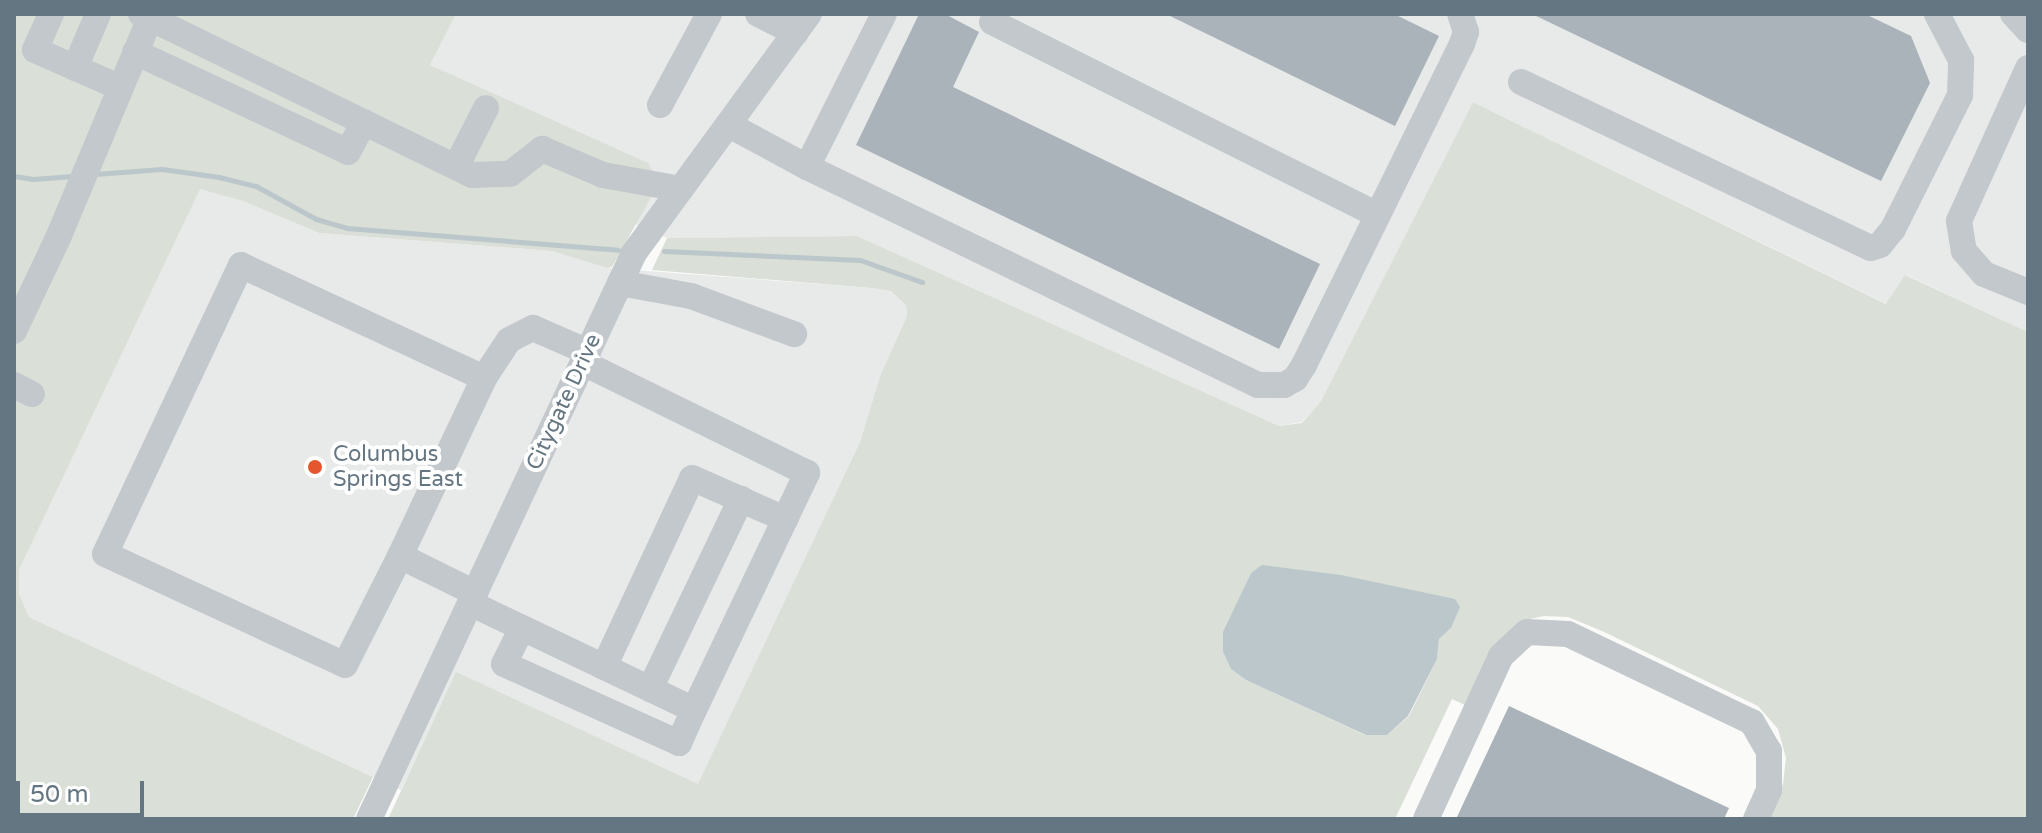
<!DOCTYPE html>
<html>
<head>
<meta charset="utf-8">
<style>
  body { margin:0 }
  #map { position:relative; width:2042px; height:833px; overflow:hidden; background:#fafaf8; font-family:"Varela Round",sans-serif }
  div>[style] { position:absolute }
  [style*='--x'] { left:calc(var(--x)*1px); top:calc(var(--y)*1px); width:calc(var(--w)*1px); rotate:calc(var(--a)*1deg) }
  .built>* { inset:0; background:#e8e9e9 }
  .green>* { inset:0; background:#dadfd7 }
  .water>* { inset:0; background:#bbc7cb }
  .stream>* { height:5px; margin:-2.5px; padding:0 2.5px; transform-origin:2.5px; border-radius:2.5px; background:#bbc7cb }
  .building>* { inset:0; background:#aab3b9 }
  .minor>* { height:26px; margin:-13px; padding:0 13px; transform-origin:13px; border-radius:13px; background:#c3c8cc }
  .dots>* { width:22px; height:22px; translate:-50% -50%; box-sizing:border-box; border:4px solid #fff; border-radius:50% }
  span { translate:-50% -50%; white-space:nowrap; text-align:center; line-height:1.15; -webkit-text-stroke:8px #fff; paint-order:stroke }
  .street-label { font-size:22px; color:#657683 }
  .poi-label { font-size:22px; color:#657683 }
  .left { translate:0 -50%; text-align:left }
  .frame { position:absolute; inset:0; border:16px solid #657683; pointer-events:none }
  .scale { position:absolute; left:16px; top:781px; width:128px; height:36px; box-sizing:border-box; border:4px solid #657683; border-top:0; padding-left:10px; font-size:24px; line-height:28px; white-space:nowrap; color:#657683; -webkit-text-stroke:6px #fff; paint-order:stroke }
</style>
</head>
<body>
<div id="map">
  <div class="built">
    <div style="clip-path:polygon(456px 14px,2028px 14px,2028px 332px,1906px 275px,1887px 304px,1473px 102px,1321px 401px,1302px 422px,1279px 426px,857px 236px,667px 238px,634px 224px,659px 183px,430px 65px)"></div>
    <div style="clip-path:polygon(200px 188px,243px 201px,319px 233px,553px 251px,607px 268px,872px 288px,889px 291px,906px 305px,907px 316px,880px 376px,860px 442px,698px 785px,456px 673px,401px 790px,29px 617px,19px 592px,19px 570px)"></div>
  </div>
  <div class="green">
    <div style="clip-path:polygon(14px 14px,456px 14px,430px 65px,648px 163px,659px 183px,612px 267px,607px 268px,552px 251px,319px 233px,243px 201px,200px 189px,19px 570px,19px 593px,29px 617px,373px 777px,353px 819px,14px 819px)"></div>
    <div style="clip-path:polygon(evenodd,1473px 102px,1886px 304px,1905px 275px,2028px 332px,2028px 819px,1767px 819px,1783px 784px,1786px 758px,1778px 729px,1758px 706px,1602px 631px,1568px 617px,1544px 616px,1522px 621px,1490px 649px,1465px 705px,1452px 699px,1395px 819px,388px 819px,456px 672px,698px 784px,860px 442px,880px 376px,907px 316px,906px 305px,890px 291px,872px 288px,652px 270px,667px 238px,857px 236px,1279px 426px,1302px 423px,1321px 401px,1473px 102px,1251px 573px,1451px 628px,1439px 639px,1437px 659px,1409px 716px,1387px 735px,1365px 735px,1246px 680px,1231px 669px,1223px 652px,1224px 632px,1251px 573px)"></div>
  </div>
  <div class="water">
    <div style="clip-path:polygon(1262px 565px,1341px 575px,1455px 599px,1460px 607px,1451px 628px,1439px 639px,1437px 659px,1408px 716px,1387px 735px,1366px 735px,1246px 680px,1231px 669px,1223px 652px,1223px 632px,1251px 573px)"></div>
  </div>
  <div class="stream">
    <div style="--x:95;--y:174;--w:67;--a:-4.3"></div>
    <div style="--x:162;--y:169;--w:58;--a:8"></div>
    <div style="--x:219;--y:177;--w:38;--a:14"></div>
    <div style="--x:256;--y:186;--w:68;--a:28.8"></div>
    <div style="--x:316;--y:219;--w:32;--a:16"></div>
    <div style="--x:347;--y:228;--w:272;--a:4.6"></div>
    <div style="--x:14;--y:176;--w:19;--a:9"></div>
    <div style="--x:33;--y:179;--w:40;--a:-4.3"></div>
    <div style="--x:664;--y:251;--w:196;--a:2.6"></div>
    <div style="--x:860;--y:260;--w:66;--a:19.5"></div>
  </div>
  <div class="building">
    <div style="clip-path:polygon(919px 14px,945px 14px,979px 32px,953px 87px,1320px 264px,1279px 349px,856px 145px)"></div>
    <div style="clip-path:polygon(1166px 14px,1394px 14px,1439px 36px,1395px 126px)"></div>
    <div style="clip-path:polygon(1532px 14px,1865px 14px,1911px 36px,1930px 83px,1881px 181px)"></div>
    <div style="clip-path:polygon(1509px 706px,1729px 808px,1724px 819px,1456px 819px)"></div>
  </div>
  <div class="minor">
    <div style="--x:51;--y:14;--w:39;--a:114"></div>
    <div style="--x:35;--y:50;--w:92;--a:23.8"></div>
    <div style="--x:758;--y:14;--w:42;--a:26.6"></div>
    <div style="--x:2013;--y:14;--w:22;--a:47"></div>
    <div style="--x:150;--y:18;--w:358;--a:26"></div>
    <div style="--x:472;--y:175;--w:38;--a:-2"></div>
    <div style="--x:510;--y:174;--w:41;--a:-38"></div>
    <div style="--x:542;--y:149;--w:66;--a:23.1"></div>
    <div style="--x:603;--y:175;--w:79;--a:10.2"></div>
    <div style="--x:992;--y:22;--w:431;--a:26.6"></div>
    <div style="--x:135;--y:52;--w:235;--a:25.1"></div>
    <div style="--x:348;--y:152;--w:34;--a:-62"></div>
    <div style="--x:75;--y:68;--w:59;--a:-66.9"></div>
    <div style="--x:2028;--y:68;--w:168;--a:114.3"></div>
    <div style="--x:1959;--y:221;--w:30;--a:81"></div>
    <div style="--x:1964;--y:251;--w:30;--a:49"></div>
    <div style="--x:1984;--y:274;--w:48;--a:22.2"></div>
    <div style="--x:1521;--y:82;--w:387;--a:25.4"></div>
    <div style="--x:1871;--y:248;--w:9;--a:-18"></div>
    <div style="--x:1880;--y:245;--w:21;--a:-51"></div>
    <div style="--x:1893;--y:229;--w:150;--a:-63.4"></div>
    <div style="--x:1960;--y:95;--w:35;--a:-88"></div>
    <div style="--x:1961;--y:60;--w:52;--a:-117.6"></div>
    <div style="--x:660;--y:105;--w:103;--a:-61.7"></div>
    <div style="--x:729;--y:125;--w:89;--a:28.3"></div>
    <div style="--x:807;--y:167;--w:501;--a:25.8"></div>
    <div style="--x:1258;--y:385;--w:26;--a:0"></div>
    <div style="--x:1284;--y:385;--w:13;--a:-29"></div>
    <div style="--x:1295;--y:379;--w:17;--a:-57"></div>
    <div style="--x:1304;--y:365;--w:358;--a:-63.8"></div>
    <div style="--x:1462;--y:44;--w:13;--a:-72"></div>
    <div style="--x:1466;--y:32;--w:19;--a:-108"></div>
    <div style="--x:456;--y:167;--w:66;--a:-63"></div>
    <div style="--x:807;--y:167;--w:171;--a:-63.3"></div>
    <div style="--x:620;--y:283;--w:72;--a:10.4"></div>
    <div style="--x:691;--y:296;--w:110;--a:20.3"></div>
    <div style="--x:14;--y:331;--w:103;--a:-64.7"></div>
    <div style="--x:58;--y:238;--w:238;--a:-67.3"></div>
    <div style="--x:150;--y:18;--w:10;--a:-156"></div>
    <div style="--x:484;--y:378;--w:45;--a:-56.7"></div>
    <div style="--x:509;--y:340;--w:27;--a:-27"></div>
    <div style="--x:533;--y:328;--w:60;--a:23.6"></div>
    <div style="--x:14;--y:385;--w:20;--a:27"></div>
    <div style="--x:400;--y:556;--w:197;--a:-64.7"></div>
    <div style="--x:484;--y:378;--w:268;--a:-155.1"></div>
    <div style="--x:241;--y:265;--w:319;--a:115.2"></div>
    <div style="--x:105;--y:554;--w:264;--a:24.8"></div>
    <div style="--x:345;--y:665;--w:122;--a:-63.2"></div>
    <div style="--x:400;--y:556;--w:84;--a:26.3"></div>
    <div style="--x:470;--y:603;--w:248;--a:25.5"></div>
    <div style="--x:694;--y:710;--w:263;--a:-64.5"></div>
    <div style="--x:807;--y:473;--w:250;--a:-153.8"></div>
    <div style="--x:522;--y:628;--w:40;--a:116.6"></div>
    <div style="--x:504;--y:664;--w:192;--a:24.3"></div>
    <div style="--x:679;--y:743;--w:36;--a:-66"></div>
    <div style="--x:604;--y:667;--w:208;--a:-65"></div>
    <div style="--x:692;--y:478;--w:102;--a:23.8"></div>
    <div style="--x:650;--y:689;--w:211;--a:-64.4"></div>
    <div style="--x:369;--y:819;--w:625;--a:-64.91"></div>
    <div style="--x:634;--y:253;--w:296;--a:-53.8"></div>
    <div style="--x:1426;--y:819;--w:179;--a:-65.3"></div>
    <div style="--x:1501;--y:656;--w:35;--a:-43"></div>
    <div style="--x:1527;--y:632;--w:41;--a:2.8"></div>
    <div style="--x:1568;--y:634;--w:204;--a:25.6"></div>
    <div style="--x:1752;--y:722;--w:34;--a:60"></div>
    <div style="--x:1769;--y:751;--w:39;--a:90"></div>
    <div style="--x:1769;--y:790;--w:32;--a:114"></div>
  </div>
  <div class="dots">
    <div style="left:315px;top:467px;background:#e4572e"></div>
  </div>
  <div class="street-label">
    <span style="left:564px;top:402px;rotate:-65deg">Citygate Drive</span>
  </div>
  <div class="poi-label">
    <span class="left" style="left:333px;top:467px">Columbus<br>Springs East</span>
  </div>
  <div class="frame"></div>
  <div class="scale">50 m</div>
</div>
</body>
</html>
